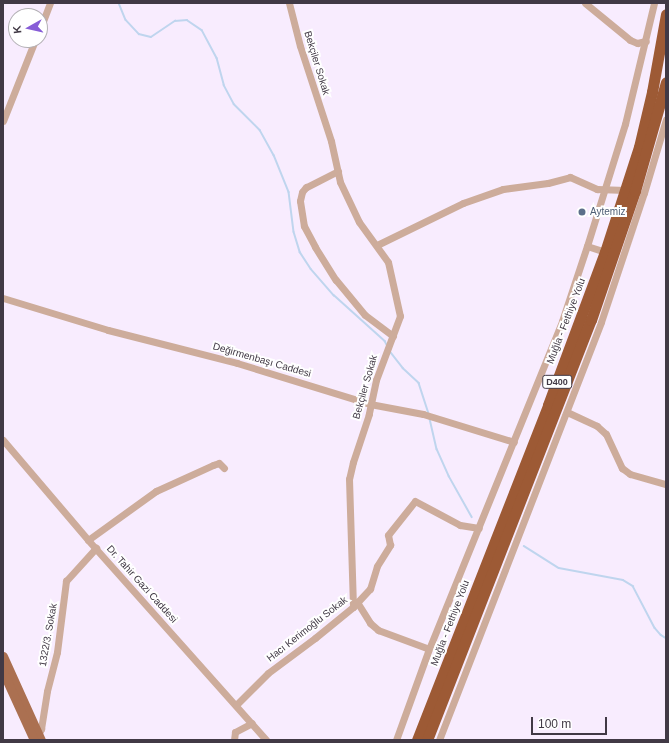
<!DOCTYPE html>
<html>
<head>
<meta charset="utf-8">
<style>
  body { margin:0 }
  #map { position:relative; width:669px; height:743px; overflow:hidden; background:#f8ecfe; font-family:Helvetica,sans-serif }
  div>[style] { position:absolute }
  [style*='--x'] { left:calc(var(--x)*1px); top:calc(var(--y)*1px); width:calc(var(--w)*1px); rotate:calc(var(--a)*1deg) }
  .stream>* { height:1.5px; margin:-0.75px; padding:0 0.75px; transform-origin:0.75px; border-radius:0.75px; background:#bfd5ee }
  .minor>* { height:7px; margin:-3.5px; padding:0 3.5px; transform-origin:3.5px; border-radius:3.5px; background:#cdac9b }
  .major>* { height:9px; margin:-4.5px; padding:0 4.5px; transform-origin:4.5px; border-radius:4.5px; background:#ab7051 }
  .highway>* { height:11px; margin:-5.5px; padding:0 5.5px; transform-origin:5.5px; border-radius:5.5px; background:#9d5a35 }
  .dots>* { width:11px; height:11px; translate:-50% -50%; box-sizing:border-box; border:2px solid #fff; border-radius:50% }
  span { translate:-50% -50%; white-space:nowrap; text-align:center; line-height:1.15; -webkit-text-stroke:4px #fff; paint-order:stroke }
  .shield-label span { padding:1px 3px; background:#fff; border:1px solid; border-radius:3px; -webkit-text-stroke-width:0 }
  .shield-label { font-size:9px; color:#413945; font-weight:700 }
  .street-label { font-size:10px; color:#413945 }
  .service-label { font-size:10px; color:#4e5e75 }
  .left { translate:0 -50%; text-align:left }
  .frame { position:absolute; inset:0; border:4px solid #413945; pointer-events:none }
  .north { position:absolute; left:8px; top:8px; width:40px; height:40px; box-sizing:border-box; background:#fff; border:1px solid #b3b0b5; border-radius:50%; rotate:262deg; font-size:11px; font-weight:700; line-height:16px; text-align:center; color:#413945 }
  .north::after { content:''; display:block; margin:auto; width:14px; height:18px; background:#875dd7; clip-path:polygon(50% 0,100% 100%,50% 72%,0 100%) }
  .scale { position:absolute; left:531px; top:717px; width:76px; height:18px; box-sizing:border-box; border:2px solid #413945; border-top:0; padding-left:5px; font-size:12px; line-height:14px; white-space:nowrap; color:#413945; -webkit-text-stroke:3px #fff; paint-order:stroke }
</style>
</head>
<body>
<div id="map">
  <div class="stream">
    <div style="--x:119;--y:3;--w:18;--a:68"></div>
    <div style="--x:126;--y:20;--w:19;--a:47"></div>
    <div style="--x:139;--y:34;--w:12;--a:14"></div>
    <div style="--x:151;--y:37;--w:29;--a:-34"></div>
    <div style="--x:175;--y:21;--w:12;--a:-5"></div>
    <div style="--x:187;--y:20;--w:18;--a:34"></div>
    <div style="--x:202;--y:30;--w:32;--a:62"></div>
    <div style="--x:217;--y:58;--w:28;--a:75"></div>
    <div style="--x:224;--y:85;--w:21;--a:62"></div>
    <div style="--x:234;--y:104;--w:37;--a:45"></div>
    <div style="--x:260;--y:130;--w:29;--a:61"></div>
    <div style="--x:274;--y:155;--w:40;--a:68"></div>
    <div style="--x:289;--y:192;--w:40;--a:82.9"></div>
    <div style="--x:294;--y:232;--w:21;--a:73"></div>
    <div style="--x:300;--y:252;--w:20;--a:57"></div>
    <div style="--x:311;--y:269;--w:35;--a:49"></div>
    <div style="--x:334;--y:295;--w:69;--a:42"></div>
    <div style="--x:385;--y:341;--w:4;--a:63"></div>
    <div style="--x:389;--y:350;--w:23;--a:52"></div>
    <div style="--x:403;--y:368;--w:22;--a:43"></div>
    <div style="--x:419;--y:383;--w:32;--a:72"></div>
    <div style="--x:430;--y:419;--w:31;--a:77"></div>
    <div style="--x:437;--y:449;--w:30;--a:66"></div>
    <div style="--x:449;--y:476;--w:47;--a:60.7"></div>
    <div style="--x:524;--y:546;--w:41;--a:32.2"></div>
    <div style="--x:559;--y:568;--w:65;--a:10.6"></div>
    <div style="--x:623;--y:580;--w:12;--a:31"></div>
    <div style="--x:633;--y:586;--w:47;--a:62.4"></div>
    <div style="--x:655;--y:628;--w:9;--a:49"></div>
    <div style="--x:661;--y:635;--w:6;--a:31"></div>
  </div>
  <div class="minor">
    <div style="--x:289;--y:3;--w:44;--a:75.7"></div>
    <div style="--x:300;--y:46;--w:100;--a:71.9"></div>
    <div style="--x:331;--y:141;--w:42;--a:77.6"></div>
    <div style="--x:340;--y:182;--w:44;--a:64.6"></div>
    <div style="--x:359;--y:222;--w:49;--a:54.1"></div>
    <div style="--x:388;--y:262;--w:55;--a:77.5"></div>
    <div style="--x:400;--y:316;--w:68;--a:110.6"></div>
    <div style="--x:376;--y:380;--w:35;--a:102"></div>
    <div style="--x:369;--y:414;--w:51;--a:108.4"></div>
    <div style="--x:353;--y:462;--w:17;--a:103"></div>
    <div style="--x:349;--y:479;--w:128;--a:88.2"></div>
    <div style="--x:585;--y:3;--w:58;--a:39.4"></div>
    <div style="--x:630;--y:40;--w:8;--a:23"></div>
    <div style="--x:637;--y:43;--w:9;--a:-13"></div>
    <div style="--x:40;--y:29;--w:28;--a:-69"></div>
    <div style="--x:3;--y:121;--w:87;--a:-68.4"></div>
    <div style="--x:338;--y:171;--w:36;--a:153"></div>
    <div style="--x:306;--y:187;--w:6;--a:129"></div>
    <div style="--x:302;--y:192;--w:9;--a:103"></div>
    <div style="--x:300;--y:201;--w:25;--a:81"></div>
    <div style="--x:304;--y:226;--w:24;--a:62"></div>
    <div style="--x:315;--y:247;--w:39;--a:58"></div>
    <div style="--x:336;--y:280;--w:45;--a:50.4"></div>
    <div style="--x:365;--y:315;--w:35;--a:37"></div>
    <div style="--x:377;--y:245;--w:96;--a:-26"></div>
    <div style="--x:463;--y:203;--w:42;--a:-19.3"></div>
    <div style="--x:503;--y:189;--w:45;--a:-7.6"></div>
    <div style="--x:548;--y:183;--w:23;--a:-15"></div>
    <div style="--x:570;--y:177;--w:30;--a:24"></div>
    <div style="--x:597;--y:189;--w:28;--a:2"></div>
    <div style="--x:587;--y:246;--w:19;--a:18"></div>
    <div style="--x:3;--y:298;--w:110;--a:16.9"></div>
    <div style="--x:108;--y:330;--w:133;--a:14.3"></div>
    <div style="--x:237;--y:363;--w:139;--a:17.1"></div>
    <div style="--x:370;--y:404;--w:54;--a:10.7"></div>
    <div style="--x:423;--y:414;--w:95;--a:17.1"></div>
    <div style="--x:567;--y:412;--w:33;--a:25"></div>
    <div style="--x:597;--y:426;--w:12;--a:42"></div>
    <div style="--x:606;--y:434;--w:38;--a:65"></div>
    <div style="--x:622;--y:468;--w:10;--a:37"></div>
    <div style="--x:630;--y:474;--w:37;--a:16"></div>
    <div style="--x:3;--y:440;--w:131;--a:49.6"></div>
    <div style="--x:88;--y:540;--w:268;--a:48.3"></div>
    <div style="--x:88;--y:540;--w:84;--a:-35.8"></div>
    <div style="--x:156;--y:491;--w:63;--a:-24.5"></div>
    <div style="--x:213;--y:465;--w:6;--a:-18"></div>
    <div style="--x:219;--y:463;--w:7;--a:45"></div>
    <div style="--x:357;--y:602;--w:25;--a:58"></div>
    <div style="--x:370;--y:623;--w:11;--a:41"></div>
    <div style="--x:378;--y:630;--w:54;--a:20.4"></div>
    <div style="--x:236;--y:705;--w:45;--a:-45"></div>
    <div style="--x:268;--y:673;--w:59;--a:-36.7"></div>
    <div style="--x:315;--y:638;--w:49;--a:-39.2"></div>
    <div style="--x:353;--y:607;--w:25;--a:-47"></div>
    <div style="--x:370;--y:589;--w:24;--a:-73"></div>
    <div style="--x:377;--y:566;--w:25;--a:-58"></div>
    <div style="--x:390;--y:545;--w:10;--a:-101"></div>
    <div style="--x:388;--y:535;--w:43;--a:-51.5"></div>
    <div style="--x:415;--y:501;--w:51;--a:28.1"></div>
    <div style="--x:460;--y:525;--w:19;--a:9"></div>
    <div style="--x:38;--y:735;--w:7;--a:-63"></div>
    <div style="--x:41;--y:729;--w:38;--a:-81"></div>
    <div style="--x:47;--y:691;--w:40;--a:-75.6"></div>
    <div style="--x:57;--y:652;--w:72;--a:-82.8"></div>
    <div style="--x:66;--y:581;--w:45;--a:-47.7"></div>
    <div style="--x:234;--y:740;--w:8;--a:-83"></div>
    <div style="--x:235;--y:732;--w:19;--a:-28"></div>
    <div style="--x:396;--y:740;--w:97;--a:-70.1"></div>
    <div style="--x:429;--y:649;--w:354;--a:-67.9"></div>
    <div style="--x:562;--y:321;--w:79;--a:-71.6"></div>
    <div style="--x:587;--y:246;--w:128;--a:-72.7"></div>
    <div style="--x:625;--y:124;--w:124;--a:-76.5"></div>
    <div style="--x:439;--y:740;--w:448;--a:-68.8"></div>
    <div style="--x:601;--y:322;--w:136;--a:-71.6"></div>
    <div style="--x:644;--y:193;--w:77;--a:-73.4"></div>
  </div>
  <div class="major">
    <div style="--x:3;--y:656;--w:92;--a:65.7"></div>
    <div style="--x:3;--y:672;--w:75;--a:65.5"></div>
  </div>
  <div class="highway">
    <div style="--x:417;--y:740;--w:360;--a:-68.6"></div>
    <div style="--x:548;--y:405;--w:163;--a:-69.6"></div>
    <div style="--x:605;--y:252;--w:110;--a:-72.1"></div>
    <div style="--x:639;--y:147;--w:57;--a:-76.7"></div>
    <div style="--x:652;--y:92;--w:79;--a:-79.8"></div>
    <div style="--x:427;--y:740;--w:451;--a:-68.7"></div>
    <div style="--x:591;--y:320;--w:136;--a:-71.2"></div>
    <div style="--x:635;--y:191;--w:113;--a:-74.1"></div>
  </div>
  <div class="dots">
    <div style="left:582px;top:212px;background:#5c6f8a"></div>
  </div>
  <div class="shield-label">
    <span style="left:557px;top:382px">D400</span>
  </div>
  <div class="street-label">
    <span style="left:317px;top:63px;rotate:73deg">Bekçiler Sokak</span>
    <span style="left:566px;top:321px;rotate:-69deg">Muğla - Fethiye Yolu</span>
    <span style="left:262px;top:360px;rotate:16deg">Değirmenbaşı Caddesi</span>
    <span style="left:365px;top:387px;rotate:-74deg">Bekçiler Sokak</span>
    <span style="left:142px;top:584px;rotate:48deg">Dr. Tahir Gazi Caddesi</span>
    <span style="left:450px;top:623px;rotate:-69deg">Muğla - Fethiye Yolu</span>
    <span style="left:307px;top:629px;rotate:-38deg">Hacı Kerimoğlu Sokak</span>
    <span style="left:48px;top:635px;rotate:-80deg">1322/3. Sokak</span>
  </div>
  <div class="service-label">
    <span class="left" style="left:590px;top:212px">Aytemiz</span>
  </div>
  <div class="frame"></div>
  <div class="north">K</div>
  <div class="scale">100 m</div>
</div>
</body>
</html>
